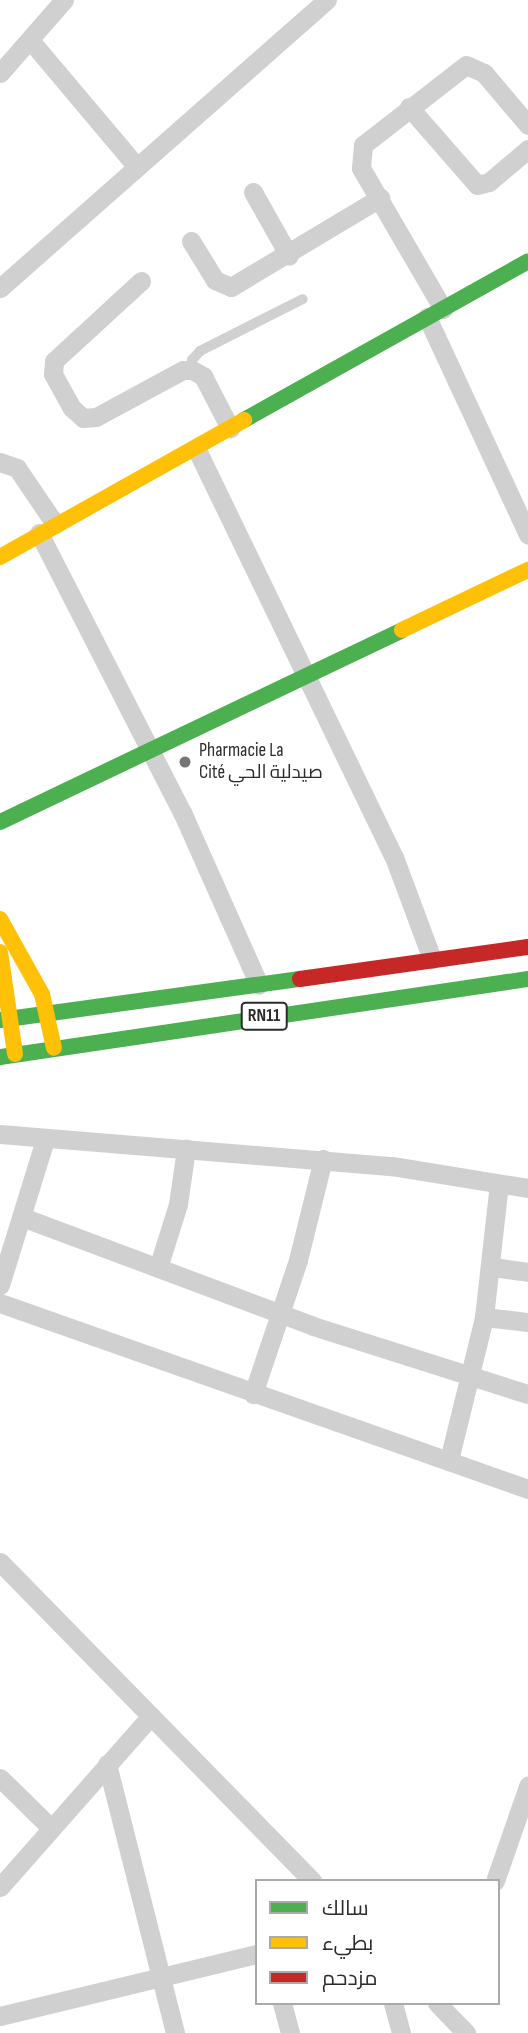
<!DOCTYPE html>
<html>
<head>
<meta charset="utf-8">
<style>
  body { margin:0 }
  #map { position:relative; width:528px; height:2033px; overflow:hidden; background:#fff; font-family:"Sofia Sans Condensed",Cairo,sans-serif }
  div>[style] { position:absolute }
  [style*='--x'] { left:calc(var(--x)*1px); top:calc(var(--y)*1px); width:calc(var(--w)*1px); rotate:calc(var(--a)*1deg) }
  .lane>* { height:10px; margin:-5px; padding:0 5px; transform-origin:5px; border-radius:5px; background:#d0d0d0 }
  .street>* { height:19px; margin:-9.5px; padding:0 9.5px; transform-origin:9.5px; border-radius:9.5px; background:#d0d0d0 }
  .fast>* { height:16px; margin:-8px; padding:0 8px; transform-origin:8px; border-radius:8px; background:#4caf50 }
  .slow>* { height:16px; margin:-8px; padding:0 8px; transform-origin:8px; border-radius:8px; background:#ffc107 }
  .jam>* { height:16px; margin:-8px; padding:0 8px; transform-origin:8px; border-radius:8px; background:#c62828 }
  .dots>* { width:19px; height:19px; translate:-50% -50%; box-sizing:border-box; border:4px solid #fff; border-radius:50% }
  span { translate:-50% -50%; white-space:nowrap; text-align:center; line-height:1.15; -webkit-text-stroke:7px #fff; paint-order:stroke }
  .shield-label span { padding:2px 5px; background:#fff; border:2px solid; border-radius:5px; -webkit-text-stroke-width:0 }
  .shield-label { font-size:18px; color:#2b2b2b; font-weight:700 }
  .poi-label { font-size:19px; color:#2b2b2b }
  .left { translate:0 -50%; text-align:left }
  .legend { position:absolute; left:255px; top:1879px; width:245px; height:126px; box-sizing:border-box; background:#fff; border:2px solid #aaa; margin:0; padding:9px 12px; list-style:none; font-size:21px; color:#2b2b2b }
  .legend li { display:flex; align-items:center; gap:14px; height:35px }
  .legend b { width:35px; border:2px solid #aaa }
</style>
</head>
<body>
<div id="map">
  <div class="lane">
    <div style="--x:192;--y:370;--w:10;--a:-90"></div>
    <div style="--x:192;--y:360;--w:12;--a:-48"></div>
    <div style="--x:200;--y:351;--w:115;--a:-26.8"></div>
  </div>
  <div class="street">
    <div style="--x:30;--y:40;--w:165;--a:49.9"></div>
    <div style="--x:0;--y:73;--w:97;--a:-48.8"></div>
    <div style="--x:409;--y:107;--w:103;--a:48.9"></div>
    <div style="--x:477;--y:185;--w:12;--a:-14"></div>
    <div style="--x:489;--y:182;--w:51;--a:-40.2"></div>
    <div style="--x:253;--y:192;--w:73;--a:60.6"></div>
    <div style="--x:191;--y:241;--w:46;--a:58.4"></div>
    <div style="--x:215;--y:280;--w:17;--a:24"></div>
    <div style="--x:231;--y:287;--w:174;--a:-30.9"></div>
    <div style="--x:141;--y:281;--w:118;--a:137.4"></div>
    <div style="--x:54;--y:361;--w:13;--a:94"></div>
    <div style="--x:53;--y:374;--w:39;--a:61"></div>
    <div style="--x:72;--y:408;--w:15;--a:42"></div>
    <div style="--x:83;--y:418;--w:13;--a:-4"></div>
    <div style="--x:96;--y:417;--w:99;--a:-28.4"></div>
    <div style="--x:183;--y:370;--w:9;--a:0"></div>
    <div style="--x:192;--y:370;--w:13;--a:29"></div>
    <div style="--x:203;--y:376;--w:59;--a:62.6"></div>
    <div style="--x:0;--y:288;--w:436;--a:-41.4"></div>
    <div style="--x:443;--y:309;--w:163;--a:-120.2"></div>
    <div style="--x:361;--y:168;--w:23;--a:-85"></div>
    <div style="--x:363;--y:145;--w:130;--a:-37.8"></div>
    <div style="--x:466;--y:65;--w:20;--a:24"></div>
    <div style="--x:484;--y:73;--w:68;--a:49.8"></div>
    <div style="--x:427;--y:317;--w:240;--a:65.1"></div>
    <div style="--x:196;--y:448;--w:454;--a:64.2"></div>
    <div style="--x:394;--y:857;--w:109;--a:69.6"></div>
    <div style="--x:0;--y:462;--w:18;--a:19"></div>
    <div style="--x:17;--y:468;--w:68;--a:55.8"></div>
    <div style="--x:39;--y:533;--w:314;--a:62.9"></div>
    <div style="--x:182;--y:812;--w:189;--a:66"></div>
    <div style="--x:0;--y:1134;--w:393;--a:4.7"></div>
    <div style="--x:392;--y:1166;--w:138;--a:9.2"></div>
    <div style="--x:22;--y:1217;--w:311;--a:20.5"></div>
    <div style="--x:313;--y:1326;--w:225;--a:17.6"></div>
    <div style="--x:493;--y:1267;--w:35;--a:8"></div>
    <div style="--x:158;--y:1268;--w:67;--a:-72.6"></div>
    <div style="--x:178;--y:1204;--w:56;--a:-81.7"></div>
    <div style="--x:0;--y:1285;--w:152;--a:-72.8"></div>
    <div style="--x:0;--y:1303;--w:560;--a:19.41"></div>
    <div style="--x:484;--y:1317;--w:44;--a:6.5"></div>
    <div style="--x:253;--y:1394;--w:141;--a:-71.4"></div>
    <div style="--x:298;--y:1260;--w:104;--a:-76.1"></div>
    <div style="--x:449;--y:1460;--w:147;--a:-76.2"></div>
    <div style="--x:484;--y:1317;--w:134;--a:-83.6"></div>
    <div style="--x:0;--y:1562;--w:446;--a:45.6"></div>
    <div style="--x:107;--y:1764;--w:277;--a:75.8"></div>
    <div style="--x:0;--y:1778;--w:70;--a:44.4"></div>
    <div style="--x:495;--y:1881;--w:101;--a:-70.8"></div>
    <div style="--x:0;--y:1887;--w:228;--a:-48.6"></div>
    <div style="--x:282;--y:2003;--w:31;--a:75"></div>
    <div style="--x:393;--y:2003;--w:31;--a:75"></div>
    <div style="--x:437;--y:2003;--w:42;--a:46"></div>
    <div style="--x:0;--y:2016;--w:264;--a:-13.6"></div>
  </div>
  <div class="fast">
    <div style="--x:244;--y:420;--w:325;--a:-29.2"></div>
    <div style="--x:0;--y:822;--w:445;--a:-25.5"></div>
    <div style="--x:0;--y:1020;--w:303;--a:-7.8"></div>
    <div style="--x:0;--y:1057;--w:534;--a:-8.4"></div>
  </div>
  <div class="slow">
    <div style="--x:0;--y:557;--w:280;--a:-29.3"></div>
    <div style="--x:402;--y:630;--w:140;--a:-25.5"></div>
    <div style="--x:0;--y:919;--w:86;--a:60.8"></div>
    <div style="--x:42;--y:994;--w:55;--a:77.5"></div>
    <div style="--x:0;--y:952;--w:103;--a:81.6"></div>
  </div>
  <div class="jam">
    <div style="--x:300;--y:979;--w:230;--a:-8"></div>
  </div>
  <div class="dots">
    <div style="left:185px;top:762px;background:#757575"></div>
  </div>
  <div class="shield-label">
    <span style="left:264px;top:1016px">RN11</span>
  </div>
  <div class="poi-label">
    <span class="left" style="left:199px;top:762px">Pharmacie La<br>Cité صيدلية الحي</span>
  </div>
  <ul class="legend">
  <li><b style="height:9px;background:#4caf50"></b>سالك</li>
  <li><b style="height:9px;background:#ffc107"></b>بطيء</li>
  <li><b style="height:9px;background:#c62828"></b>مزدحم</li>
  </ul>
</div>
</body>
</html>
